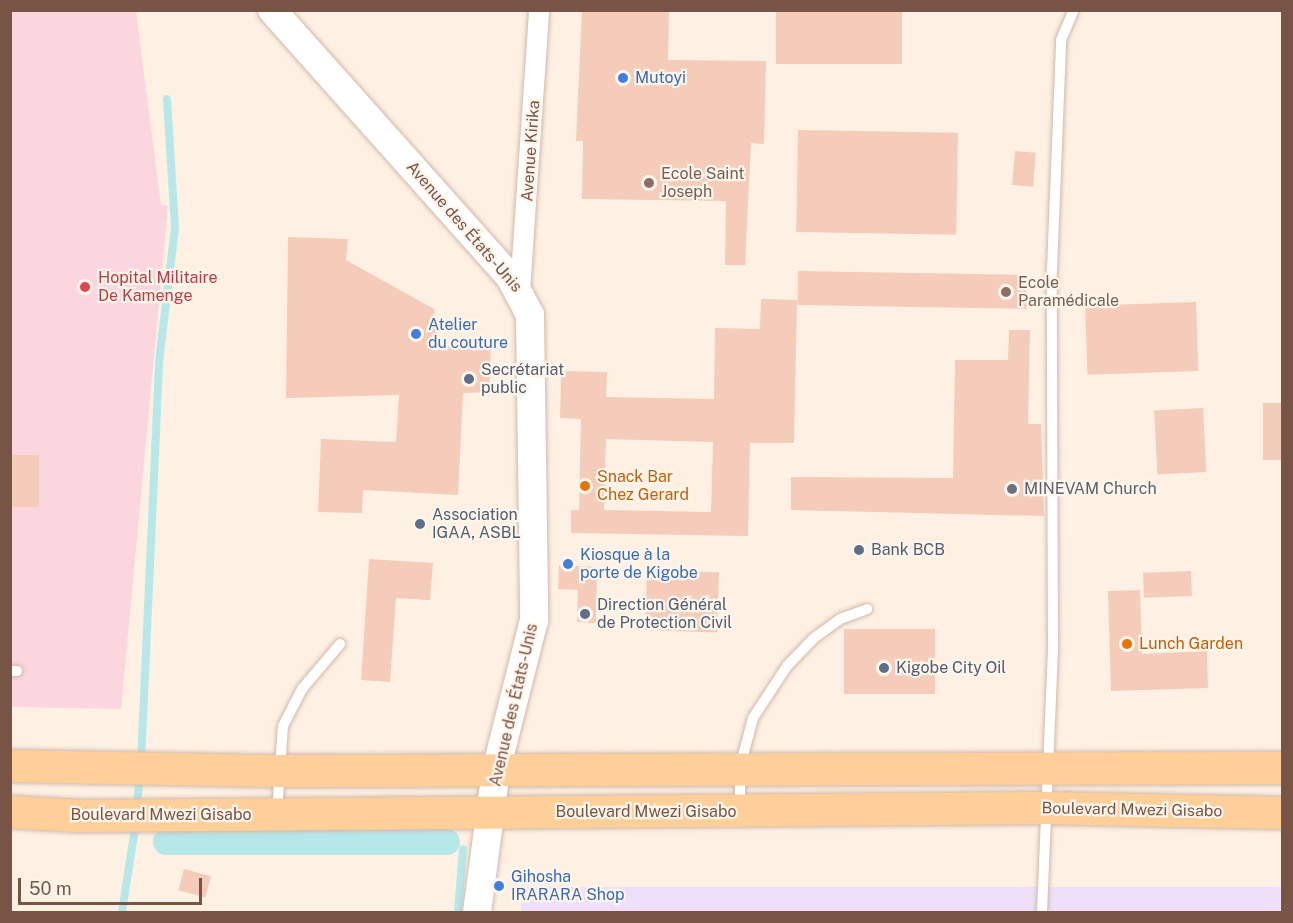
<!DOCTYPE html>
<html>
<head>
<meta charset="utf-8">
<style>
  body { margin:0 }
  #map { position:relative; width:1293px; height:923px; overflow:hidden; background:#fef1e3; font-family:"Public Sans",sans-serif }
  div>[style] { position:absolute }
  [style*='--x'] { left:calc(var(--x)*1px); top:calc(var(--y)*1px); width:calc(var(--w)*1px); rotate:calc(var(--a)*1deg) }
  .education>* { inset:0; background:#eee0fa; transform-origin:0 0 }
  .medical>* { inset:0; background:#fcd6de }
  .stream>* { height:8px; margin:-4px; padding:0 4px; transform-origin:4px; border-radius:4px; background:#b6e7e9 }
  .canal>* { height:26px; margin:-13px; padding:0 13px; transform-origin:13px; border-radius:13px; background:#b6e7e9 }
  .building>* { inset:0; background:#f5cbb9; transform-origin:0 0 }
  .roads { filter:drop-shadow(0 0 2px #d2b9ab) drop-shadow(0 0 2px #d2b9ab) }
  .lane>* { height:10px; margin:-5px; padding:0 5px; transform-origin:5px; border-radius:5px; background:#fff }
  .street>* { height:20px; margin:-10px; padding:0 10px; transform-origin:10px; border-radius:10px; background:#fff }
  .secondary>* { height:28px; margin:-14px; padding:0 14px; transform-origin:14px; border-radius:14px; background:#fff }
  .primary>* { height:32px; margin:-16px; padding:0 16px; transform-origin:16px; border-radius:16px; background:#ffcf99 }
  .dots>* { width:16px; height:16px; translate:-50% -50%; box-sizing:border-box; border:3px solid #fff5eb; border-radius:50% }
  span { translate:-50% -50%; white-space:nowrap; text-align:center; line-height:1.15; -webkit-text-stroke:4.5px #fff5eb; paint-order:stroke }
  .shop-label { font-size:16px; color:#366cbe }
  .left { translate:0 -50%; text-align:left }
  .street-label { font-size:16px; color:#785447 }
  .education-label { font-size:16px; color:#785e54 }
  .health-label { font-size:16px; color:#be3a42 }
  .service-label { font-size:16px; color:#4e5e75 }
  .food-label { font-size:16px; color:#c56008 }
  .worship-label { font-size:16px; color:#5b616d }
  .frame { position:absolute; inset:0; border:12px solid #785447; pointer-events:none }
  .scale { position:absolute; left:18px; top:878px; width:184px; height:27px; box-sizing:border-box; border:3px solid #785447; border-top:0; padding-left:8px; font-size:18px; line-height:21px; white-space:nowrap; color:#785447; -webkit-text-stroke:4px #fff5eb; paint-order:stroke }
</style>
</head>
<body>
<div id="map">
  <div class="education">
    <div style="left:521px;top:887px;width:761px;height:25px"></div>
  </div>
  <div class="medical">
    <div style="clip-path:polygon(11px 11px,136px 11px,161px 205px,168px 206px,121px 709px,11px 707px)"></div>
  </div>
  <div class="stream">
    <div style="--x:141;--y:762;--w:400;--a:-87.4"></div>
    <div style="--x:159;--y:362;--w:136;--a:-83.2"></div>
    <div style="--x:175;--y:227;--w:128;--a:-93.6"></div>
    <div style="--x:137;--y:807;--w:33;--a:-85"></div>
    <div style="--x:122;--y:912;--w:91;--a:-81.2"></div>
    <div style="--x:458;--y:912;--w:63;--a:-85.5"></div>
  </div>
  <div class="canal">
    <div style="--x:166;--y:842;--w:281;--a:0"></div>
  </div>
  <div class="building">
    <div style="clip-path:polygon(582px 10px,669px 10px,668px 60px,766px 61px,764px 144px,751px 143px,745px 265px,725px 265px,726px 201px,582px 199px,583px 141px,576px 141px)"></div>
    <div style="left:776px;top:10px;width:126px;height:54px"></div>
    <div style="left:798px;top:130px;width:160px;height:102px;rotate:1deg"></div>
    <div style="left:1015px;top:151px;width:21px;height:34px;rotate:5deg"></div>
    <div style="clip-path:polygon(288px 237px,348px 239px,346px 260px,434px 309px,439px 347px,491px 345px,489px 392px,463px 393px,458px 495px,363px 490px,362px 513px,318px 512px,321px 439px,396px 442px,399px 395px,286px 398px)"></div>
    <div style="left:798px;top:271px;width:229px;height:34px;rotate:1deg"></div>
    <div style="clip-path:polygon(evenodd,761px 299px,797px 300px,794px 443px,750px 443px,748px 536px,571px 533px,571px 510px,579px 510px,581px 419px,560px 418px,561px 371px,607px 372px,606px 397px,714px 399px,715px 328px,760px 329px,761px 299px,606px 439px,713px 442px,711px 512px,604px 510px,606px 439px)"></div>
    <div style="left:1196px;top:302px;width:69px;height:111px;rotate:88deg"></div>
    <div style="clip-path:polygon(1009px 330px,1030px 330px,1028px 424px,1041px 424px,1044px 516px,791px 510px,791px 477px,953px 478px,955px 360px,1008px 360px)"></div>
    <div style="left:1282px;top:403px;width:57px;height:19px;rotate:90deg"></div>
    <div style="left:1203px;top:408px;width:64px;height:49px;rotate:87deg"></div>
    <div style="left:11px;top:455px;width:28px;height:52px"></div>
    <div style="clip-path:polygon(369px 559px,433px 563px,430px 600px,396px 598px,390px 682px,361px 680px)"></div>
    <div style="clip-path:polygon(559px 565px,597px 567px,596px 623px,577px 622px,578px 590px,558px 589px)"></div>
    <div style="left:647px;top:570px;width:72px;height:60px;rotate:2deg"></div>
    <div style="left:1191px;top:571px;width:25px;height:48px;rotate:88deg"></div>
    <div style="clip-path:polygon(1140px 590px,1142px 654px,1207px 651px,1208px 688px,1111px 691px,1108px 591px)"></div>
    <div style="left:844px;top:629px;width:91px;height:65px"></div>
    <div style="left:184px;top:869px;width:28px;height:22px;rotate:15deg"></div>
  </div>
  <div class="roads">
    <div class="lane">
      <div style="--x:10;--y:671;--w:7;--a:0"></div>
      <div style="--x:740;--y:807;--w:40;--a:-90"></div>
      <div style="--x:740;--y:767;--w:51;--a:-75.1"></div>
      <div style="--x:753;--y:718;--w:62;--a:-56.8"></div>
      <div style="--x:787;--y:666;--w:39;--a:-46"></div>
      <div style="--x:814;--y:638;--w:32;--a:-36"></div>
      <div style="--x:840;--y:619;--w:29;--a:-20"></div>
      <div style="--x:277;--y:813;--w:87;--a:-86.1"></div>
      <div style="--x:283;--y:726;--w:42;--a:-62.8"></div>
      <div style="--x:302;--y:689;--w:59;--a:-49.8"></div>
      <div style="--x:1042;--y:912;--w:262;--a:-87.6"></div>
      <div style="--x:1053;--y:650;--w:381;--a:-90.2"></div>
      <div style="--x:1052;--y:269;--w:229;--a:-87.7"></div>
      <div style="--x:1061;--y:40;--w:33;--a:-67"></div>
    </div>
    <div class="street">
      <div style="--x:520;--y:291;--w:282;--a:-86.1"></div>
    </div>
    <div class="secondary">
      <div style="--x:272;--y:10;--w:358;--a:48.3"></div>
      <div style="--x:510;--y:277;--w:43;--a:62.2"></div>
      <div style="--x:530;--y:315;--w:305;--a:89.2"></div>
      <div style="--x:534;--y:620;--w:155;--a:104.2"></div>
      <div style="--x:496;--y:770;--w:143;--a:97.6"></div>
    </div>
    <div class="primary">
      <div style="--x:10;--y:766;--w:267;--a:1.1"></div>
      <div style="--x:277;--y:771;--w:1005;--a:-0.17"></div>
      <div style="--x:10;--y:812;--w:70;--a:3.3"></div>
      <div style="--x:80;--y:816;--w:963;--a:-0.48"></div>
      <div style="--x:1043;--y:808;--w:239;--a:1.2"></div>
    </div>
  </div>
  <div class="dots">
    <div style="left:623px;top:78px;background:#3f7fe0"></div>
    <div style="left:649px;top:183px;background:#8d6e63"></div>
    <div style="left:85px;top:287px;background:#e0444e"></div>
    <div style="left:1006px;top:292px;background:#8d6e63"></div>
    <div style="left:416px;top:334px;background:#3f7fe0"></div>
    <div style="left:469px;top:379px;background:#5c6f8a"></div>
    <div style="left:585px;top:486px;background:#e8710a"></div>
    <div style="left:1012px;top:489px;background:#6b7280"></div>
    <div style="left:420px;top:524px;background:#5c6f8a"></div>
    <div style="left:859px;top:550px;background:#5c6f8a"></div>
    <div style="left:568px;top:564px;background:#3f7fe0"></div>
    <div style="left:585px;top:614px;background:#5c6f8a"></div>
    <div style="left:1127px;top:644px;background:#e8710a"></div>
    <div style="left:884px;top:668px;background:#5c6f8a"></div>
    <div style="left:499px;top:886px;background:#3f7fe0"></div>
  </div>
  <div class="shop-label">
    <span class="left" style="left:635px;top:78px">Mutoyi</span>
    <span class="left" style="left:428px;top:334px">Atelier<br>du couture</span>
    <span class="left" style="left:580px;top:564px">Kiosque à la<br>porte de Kigobe</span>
    <span class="left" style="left:511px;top:886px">Gihosha<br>IRARARA Shop</span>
  </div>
  <div class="street-label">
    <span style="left:531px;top:151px;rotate:-86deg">Avenue Kirika</span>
    <span style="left:464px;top:227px;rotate:49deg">Avenue des États-Unis</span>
    <span style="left:514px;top:705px;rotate:-77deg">Avenue des États-Unis</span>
    <span style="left:1132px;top:810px;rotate:1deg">Boulevard Mwezi Gisabo</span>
    <span style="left:646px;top:812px">Boulevard Mwezi Gisabo</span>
    <span style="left:161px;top:815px">Boulevard Mwezi Gisabo</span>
  </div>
  <div class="education-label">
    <span class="left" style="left:661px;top:183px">Ecole Saint<br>Joseph</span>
    <span class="left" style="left:1018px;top:292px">Ecole<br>Paramédicale</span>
  </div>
  <div class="health-label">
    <span class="left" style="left:98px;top:287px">Hopital Militaire<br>De Kamenge</span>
  </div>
  <div class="service-label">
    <span class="left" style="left:481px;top:379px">Secrétariat<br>public</span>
    <span class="left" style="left:432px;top:524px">Association<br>IGAA, ASBL</span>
    <span class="left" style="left:871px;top:550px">Bank BCB</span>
    <span class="left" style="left:597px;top:614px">Direction Général<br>de Protection Civil</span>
    <span class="left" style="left:896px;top:668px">Kigobe City Oil</span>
  </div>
  <div class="food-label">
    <span class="left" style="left:597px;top:486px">Snack Bar<br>Chez Gerard</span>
    <span class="left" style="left:1139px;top:644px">Lunch Garden</span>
  </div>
  <div class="worship-label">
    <span class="left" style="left:1024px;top:489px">MINEVAM Church</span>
  </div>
  <div class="frame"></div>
  <div class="scale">50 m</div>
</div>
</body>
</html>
